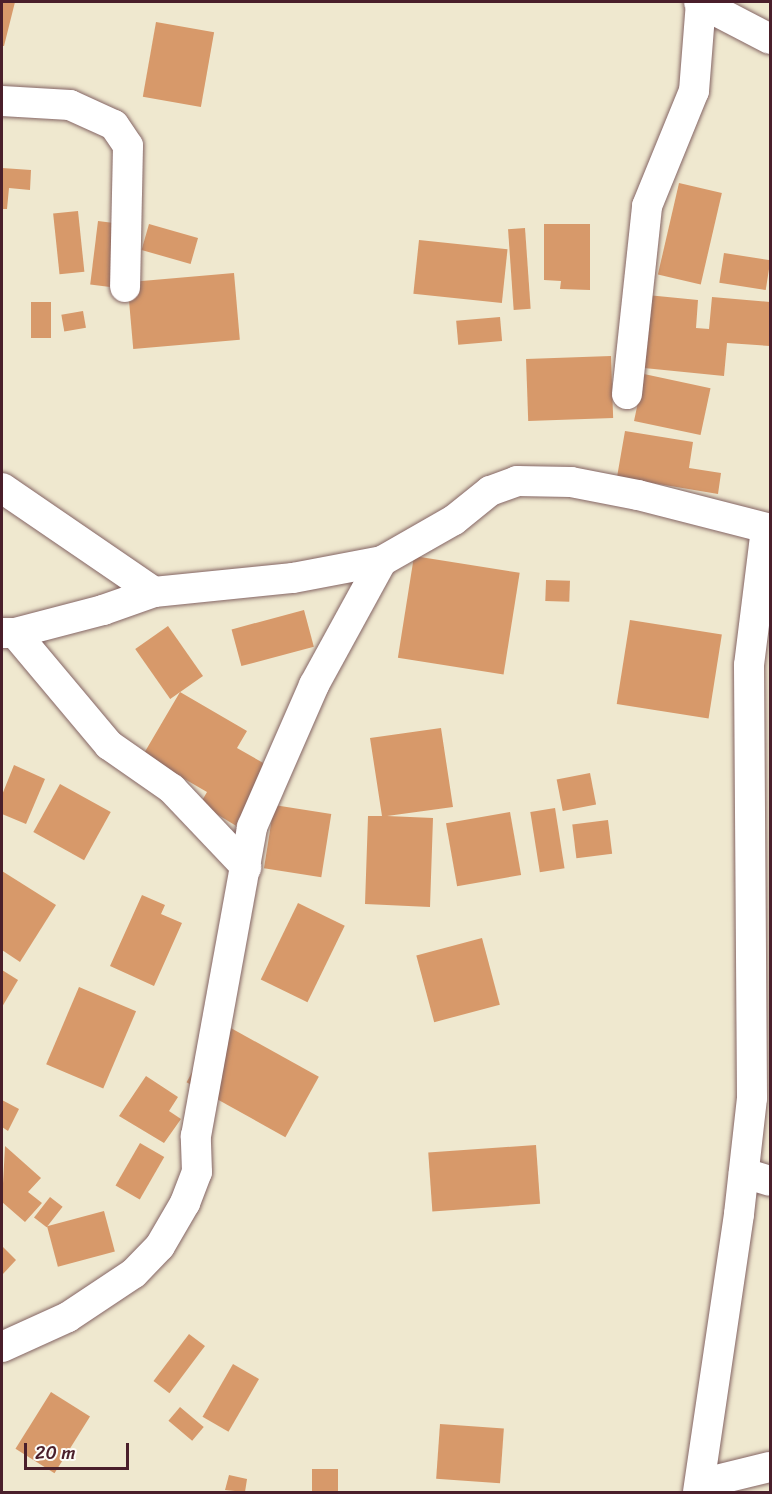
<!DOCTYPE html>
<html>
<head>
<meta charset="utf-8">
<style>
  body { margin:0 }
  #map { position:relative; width:772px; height:1494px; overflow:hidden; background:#efe8cf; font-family:Sriracha,sans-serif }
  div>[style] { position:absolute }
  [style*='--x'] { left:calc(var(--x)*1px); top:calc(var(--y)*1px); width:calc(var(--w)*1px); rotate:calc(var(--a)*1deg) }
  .building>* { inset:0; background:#d7996a; transform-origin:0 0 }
  .roads { filter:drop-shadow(0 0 2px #846564) drop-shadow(0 0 2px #846564) }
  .minor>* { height:30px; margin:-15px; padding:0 15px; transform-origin:15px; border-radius:15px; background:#fff }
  span { translate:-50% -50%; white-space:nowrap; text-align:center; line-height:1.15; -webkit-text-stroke:4.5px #fdfcf7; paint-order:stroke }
  .frame { position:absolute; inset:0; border:3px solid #4a1f2b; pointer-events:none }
  .scale { position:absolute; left:24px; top:1443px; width:105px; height:27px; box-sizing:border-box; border:3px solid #4a1f2b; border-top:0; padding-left:8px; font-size:18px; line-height:21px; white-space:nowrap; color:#4a1f2b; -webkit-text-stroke:4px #fdfcf7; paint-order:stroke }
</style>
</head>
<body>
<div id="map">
  <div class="building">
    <div style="clip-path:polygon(2px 2px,15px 2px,4px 46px,2px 46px)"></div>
    <div style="left:156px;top:22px;width:59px;height:76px;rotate:10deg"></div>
    <div style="clip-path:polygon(2px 168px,31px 170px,30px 190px,9px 188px,7px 209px,2px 209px)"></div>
    <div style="left:679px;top:183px;width:44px;height:94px;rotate:13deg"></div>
    <div style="left:78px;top:211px;width:61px;height:25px;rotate:84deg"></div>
    <div style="left:98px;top:221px;width:32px;height:64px;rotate:7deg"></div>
    <div style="left:149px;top:224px;width:51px;height:27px;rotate:16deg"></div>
    <div style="clip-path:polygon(544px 224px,590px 224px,590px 290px,560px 289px,561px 281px,544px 280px)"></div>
    <div style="left:525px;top:228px;width:81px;height:17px;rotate:86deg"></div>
    <div style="left:419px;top:240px;width:89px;height:54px;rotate:6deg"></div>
    <div style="left:724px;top:253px;width:47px;height:30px;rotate:9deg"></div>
    <div style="left:234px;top:273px;width:67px;height:107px;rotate:85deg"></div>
    <div style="clip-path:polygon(637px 294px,698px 300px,696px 328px,709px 329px,712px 297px,770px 302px,770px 346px,727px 343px,724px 376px,634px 367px)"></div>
    <div style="left:31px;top:302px;width:20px;height:36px"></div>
    <div style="left:83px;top:311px;width:17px;height:22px;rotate:80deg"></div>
    <div style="left:500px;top:317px;width:24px;height:44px;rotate:85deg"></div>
    <div style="left:611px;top:356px;width:62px;height:85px;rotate:88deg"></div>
    <div style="left:644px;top:374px;width:68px;height:48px;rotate:12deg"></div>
    <div style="clip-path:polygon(625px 431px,693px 442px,689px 468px,721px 473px,718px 494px,617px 477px)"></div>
    <div style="left:414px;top:556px;width:107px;height:103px;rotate:9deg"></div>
    <div style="left:546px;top:580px;width:24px;height:21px;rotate:2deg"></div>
    <div style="left:304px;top:610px;width:38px;height:75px;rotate:75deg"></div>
    <div style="left:630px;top:620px;width:93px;height:85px;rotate:9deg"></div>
    <div style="left:168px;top:626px;width:61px;height:40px;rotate:55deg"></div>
    <div style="clip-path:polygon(180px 692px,247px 731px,237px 748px,272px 768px,238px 827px,200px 804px,207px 792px,143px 755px)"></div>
    <div style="clip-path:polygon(441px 728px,453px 807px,387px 816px,433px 818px,430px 907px,365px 904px,368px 816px,382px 816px,370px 738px)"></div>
    <div style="clip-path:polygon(14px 765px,45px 779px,26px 824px,2px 814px,2px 795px)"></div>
    <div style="left:590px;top:773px;width:32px;height:34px;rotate:79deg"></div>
    <div style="left:60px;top:784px;width:58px;height:55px;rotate:29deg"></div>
    <div style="left:274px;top:805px;width:58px;height:64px;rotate:9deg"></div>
    <div style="left:555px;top:808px;width:61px;height:25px;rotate:81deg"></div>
    <div style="left:510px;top:812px;width:64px;height:65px;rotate:80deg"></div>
    <div style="left:608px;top:820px;width:34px;height:36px;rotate:83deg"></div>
    <div style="clip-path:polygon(2px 871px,56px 905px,20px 962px,2px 950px)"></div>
    <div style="clip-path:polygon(142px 895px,165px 905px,161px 914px,182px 923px,154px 986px,110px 966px)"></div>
    <div style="left:298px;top:903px;width:52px;height:85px;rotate:26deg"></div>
    <div style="left:482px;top:938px;width:69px;height:68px;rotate:75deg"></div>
    <div style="clip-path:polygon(2px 970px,18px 980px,2px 1007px)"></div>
    <div style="left:79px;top:987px;width:62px;height:84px;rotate:23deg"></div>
    <div style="left:220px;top:1022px;width:113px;height:69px;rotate:29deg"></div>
    <div style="clip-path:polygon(146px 1076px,178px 1097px,169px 1111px,181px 1119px,164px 1143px,119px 1116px)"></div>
    <div style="clip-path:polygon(2px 1100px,19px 1109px,8px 1131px,2px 1127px)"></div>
    <div style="left:140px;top:1143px;width:28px;height:49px;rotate:30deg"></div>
    <div style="left:536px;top:1145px;width:59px;height:108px;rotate:86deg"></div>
    <div style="clip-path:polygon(5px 1146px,41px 1178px,28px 1192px,42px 1203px,25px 1222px,2px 1202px)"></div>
    <div style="left:50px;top:1197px;width:16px;height:26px;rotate:38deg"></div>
    <div style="left:104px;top:1211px;width:42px;height:59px;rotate:75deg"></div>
    <div style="clip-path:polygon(2px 1246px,16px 1260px,2px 1275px)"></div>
    <div style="left:189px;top:1334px;width:20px;height:59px;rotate:37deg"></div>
    <div style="left:233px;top:1364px;width:30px;height:61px;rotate:30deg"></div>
    <div style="left:51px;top:1392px;width:46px;height:67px;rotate:32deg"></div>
    <div style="left:180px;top:1407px;width:31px;height:18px;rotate:40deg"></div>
    <div style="left:440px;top:1424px;width:64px;height:55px;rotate:4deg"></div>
    <div style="left:312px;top:1469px;width:26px;height:23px"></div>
    <div style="clip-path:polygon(229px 1475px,247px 1479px,245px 1492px,225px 1490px)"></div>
  </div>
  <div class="roads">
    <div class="minor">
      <div style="--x:699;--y:2;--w:80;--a:27.5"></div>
      <div style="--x:2;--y:101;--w:68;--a:3.4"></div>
      <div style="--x:70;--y:105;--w:48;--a:24.4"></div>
      <div style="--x:114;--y:125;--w:25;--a:56"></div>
      <div style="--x:128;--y:146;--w:141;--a:91.2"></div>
      <div style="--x:627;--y:394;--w:189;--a:-83.9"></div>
      <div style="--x:647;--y:206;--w:124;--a:-67.8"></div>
      <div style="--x:694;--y:91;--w:88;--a:-85.5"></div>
      <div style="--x:2;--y:488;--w:184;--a:34.4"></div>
      <div style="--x:2;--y:633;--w:13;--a:0"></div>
      <div style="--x:15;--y:633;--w:91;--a:-14.6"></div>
      <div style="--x:103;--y:610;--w:54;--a:-19.4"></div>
      <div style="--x:154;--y:592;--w:140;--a:-5.8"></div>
      <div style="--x:293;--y:578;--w:91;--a:-10.8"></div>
      <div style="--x:382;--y:561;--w:83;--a:-29.7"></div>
      <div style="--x:454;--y:520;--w:46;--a:-38.9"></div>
      <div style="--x:490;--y:491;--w:29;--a:-20"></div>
      <div style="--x:517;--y:481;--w:54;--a:1.1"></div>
      <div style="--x:571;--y:482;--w:68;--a:11"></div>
      <div style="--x:638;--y:495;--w:136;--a:14.4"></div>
      <div style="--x:15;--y:633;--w:146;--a:50"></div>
      <div style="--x:109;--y:745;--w:77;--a:34.9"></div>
      <div style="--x:172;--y:789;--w:108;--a:46.5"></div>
      <div style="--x:744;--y:1173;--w:27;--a:17"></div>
      <div style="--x:2;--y:1347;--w:72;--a:-24.4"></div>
      <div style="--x:68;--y:1317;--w:79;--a:-33.7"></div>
      <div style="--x:134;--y:1273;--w:37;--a:-46"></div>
      <div style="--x:160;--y:1246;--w:50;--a:-59.8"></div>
      <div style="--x:185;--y:1203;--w:33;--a:-69"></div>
      <div style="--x:197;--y:1172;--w:36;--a:-92"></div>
      <div style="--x:196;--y:1136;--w:314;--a:-79.7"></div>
      <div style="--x:252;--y:827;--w:155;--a:-66.4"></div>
      <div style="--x:314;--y:685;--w:141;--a:-61.3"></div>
      <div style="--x:700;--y:1484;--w:72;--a:-13.7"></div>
      <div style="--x:698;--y:1492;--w:281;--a:-81.6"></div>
      <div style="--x:739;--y:1214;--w:117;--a:-83.6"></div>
      <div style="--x:752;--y:1098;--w:433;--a:-90.4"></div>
      <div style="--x:749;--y:665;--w:138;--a:-82.9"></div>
    </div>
  </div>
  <div class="frame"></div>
  <div class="scale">20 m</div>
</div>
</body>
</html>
